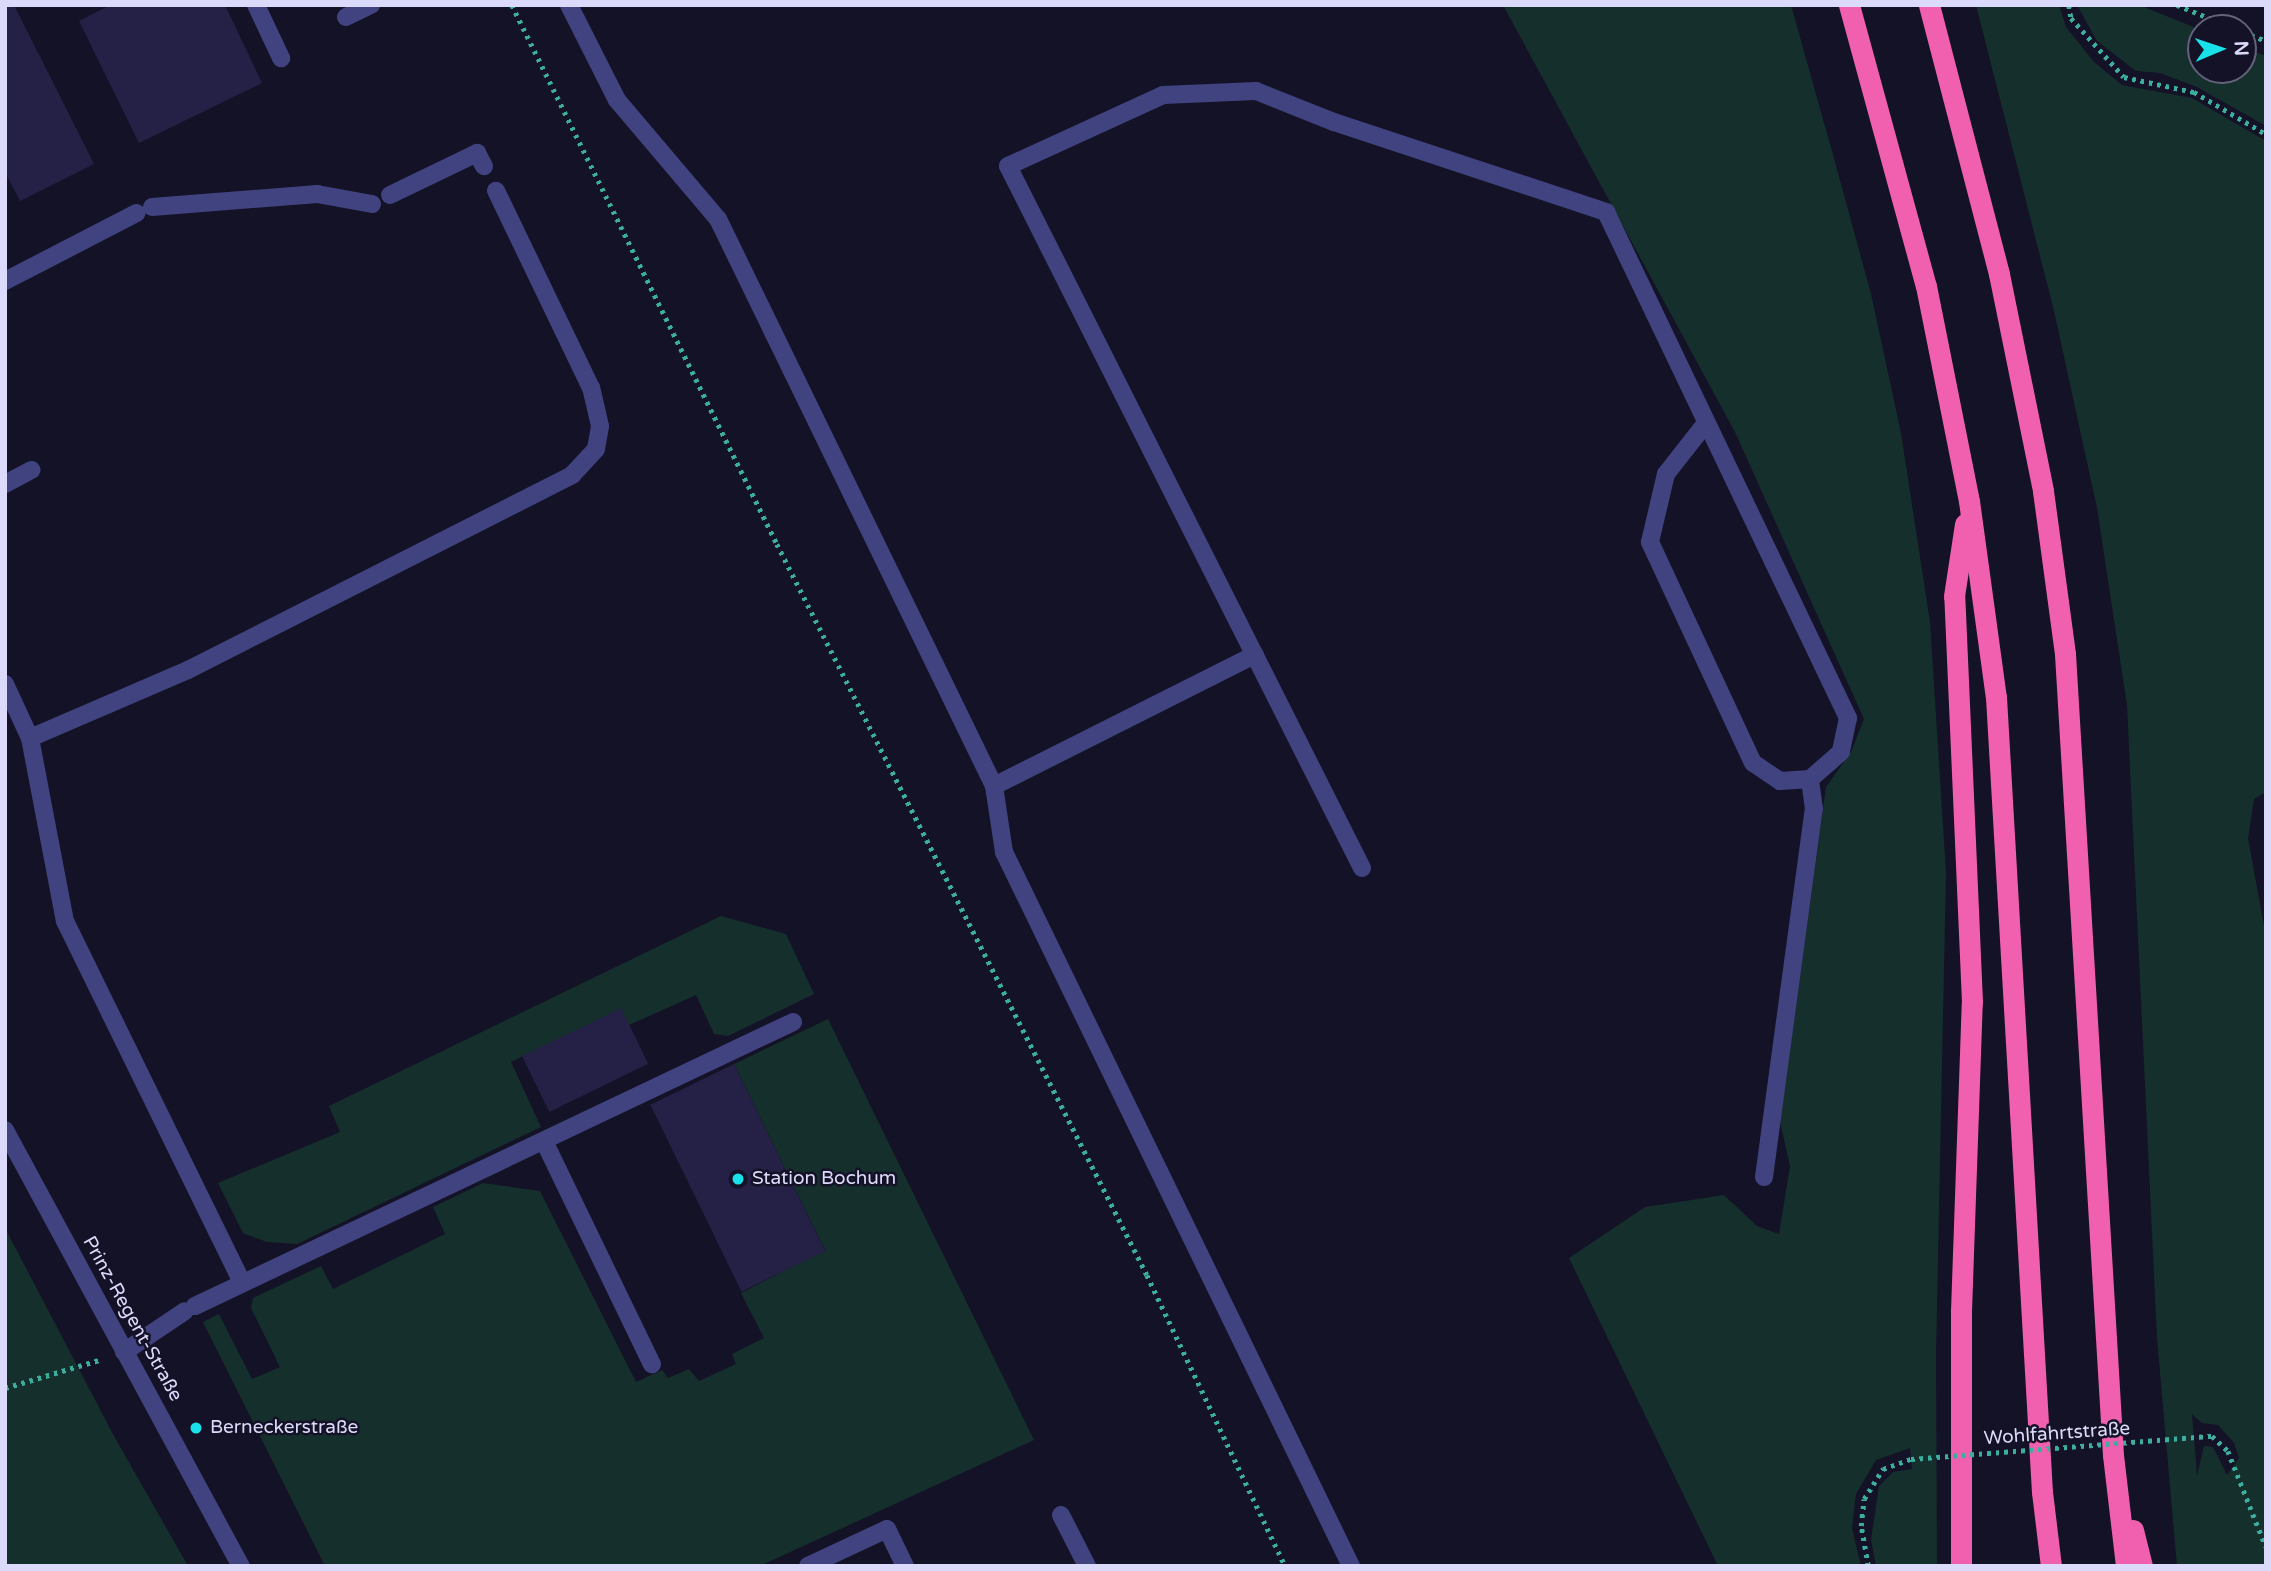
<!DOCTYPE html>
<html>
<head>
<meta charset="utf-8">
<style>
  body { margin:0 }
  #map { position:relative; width:2271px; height:1571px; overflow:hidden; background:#141226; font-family:"Varela Round",sans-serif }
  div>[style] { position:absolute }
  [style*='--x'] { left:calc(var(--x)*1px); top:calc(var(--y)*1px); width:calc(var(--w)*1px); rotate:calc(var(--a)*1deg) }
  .green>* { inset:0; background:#152f2c }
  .building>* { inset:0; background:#252045; transform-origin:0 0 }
  .path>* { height:4.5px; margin-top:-2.25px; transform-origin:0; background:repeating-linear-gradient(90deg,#3baea0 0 3.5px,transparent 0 8.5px) }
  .lane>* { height:18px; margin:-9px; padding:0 9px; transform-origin:9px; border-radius:9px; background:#414380 }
  .street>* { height:18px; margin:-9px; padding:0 9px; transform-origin:9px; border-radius:9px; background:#414380 }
  .highway>* { height:21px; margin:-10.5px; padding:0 10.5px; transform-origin:10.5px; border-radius:10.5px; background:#f060ae }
  .path-bridge>* { height:4.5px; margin-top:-2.25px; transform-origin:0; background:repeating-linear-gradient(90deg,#3baea0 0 3.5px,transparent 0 8.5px) }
  .dots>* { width:19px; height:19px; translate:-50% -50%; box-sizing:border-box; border:4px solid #141226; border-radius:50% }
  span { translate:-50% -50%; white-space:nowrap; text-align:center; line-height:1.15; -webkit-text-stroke:5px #141226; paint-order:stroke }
  .poi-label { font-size:19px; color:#dcdafb }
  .left { translate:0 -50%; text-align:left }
  .street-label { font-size:19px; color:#dcdafb }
  .frame { position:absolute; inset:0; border:7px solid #dcdafb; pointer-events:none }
  .north { position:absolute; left:2187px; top:14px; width:70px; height:70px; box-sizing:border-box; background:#141226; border:2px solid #64627b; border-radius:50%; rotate:88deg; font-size:19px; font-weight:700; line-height:28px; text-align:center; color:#dcdafb }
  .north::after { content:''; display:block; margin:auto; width:24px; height:32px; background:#18e1e9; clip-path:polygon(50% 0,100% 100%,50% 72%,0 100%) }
</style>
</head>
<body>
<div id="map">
  <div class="green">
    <div style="clip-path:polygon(1503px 5px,1791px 5px,1838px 173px,1871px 294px,1901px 433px,1930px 622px,1946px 872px,1936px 1354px,1937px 1566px,1876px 1566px,1871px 1540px,1879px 1486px,1893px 1472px,1912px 1469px,1910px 1448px,1876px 1460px,1856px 1494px,1852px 1528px,1861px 1566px,1718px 1566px,1569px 1258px,1645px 1207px,1724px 1195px,1757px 1226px,1779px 1234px,1790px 1166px,1780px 1122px,1826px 787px,1851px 752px,1864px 719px,1735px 432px)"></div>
    <div style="clip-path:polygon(evenodd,1976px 5px,2059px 5px,2066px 27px,2094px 62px,2122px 85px,2192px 98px,2266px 141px,2266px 792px,2254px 799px,2248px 838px,2266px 937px,2266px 1566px,2177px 1566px,2157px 1338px,2127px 705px,2097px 508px,2054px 311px,1976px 5px,2192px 1414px,2202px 1423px,2218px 1425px,2234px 1443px,2239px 1458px,2227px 1475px,2213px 1447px,2204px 1446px,2197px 1475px,2192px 1414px)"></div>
    <div style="clip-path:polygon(2077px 5px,2139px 5px,2201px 30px,2201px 70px,2243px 70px,2243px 47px,2266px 56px,2266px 126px,2197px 87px,2160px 73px,2136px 71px,2097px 41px)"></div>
    <div style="clip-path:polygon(721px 916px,786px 934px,814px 994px,728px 1036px,714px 1034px,696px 995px,629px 1025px,620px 1009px,511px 1062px,541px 1127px,297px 1244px,267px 1242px,243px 1233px,218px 1183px,340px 1132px,329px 1106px)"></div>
    <div style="clip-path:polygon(828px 1019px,1034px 1440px,760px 1566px,325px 1566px,203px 1322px,219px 1314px,252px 1379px,280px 1367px,251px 1308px,253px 1298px,321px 1266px,333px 1289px,445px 1234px,433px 1207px,483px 1183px,540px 1191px,636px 1382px,662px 1370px,668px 1378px,689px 1369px,699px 1381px,736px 1364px,732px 1354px,764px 1338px,741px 1293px,825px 1250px,734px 1064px)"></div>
    <div style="clip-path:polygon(5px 1228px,114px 1436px,188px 1566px,5px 1566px)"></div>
  </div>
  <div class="building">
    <div style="clip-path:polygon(5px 5px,14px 5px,94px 164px,20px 201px,5px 172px)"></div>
    <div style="clip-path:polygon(110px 5px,225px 5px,262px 83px,139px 143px,79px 21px)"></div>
    <div style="left:621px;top:1008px;width:62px;height:110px;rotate:64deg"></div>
    <div style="left:734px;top:1064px;width:208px;height:93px;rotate:64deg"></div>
  </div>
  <div class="path">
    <div style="--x:512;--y:5;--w:601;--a:63.82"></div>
    <div style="--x:777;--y:544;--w:819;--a:63.15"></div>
    <div style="--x:1147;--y:1275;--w:322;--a:64.6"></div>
    <div style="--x:2069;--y:5;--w:13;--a:81"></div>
    <div style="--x:2071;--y:18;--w:79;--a:48.1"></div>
    <div style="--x:2124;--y:77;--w:72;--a:12.1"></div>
    <div style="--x:2194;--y:92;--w:83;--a:30.3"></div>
    <div style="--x:2177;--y:5;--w:61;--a:22"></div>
    <div style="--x:2243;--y:32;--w:25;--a:21"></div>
    <div style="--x:5;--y:1388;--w:98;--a:-16.6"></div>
    <div style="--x:2212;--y:1436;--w:22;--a:43"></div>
    <div style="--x:2228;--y:1451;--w:103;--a:68.4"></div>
    <div style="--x:1868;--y:1566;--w:41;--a:-99.9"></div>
    <div style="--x:1861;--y:1526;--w:27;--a:-84"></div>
    <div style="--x:1864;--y:1499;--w:36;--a:-58"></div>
    <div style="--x:1883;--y:1469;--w:30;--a:-20"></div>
  </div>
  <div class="lane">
    <div style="--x:256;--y:5;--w:59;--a:64.7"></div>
    <div style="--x:569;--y:5;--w:106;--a:63.2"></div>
    <div style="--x:617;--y:100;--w:156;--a:49.7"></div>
    <div style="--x:718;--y:219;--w:631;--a:64.04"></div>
    <div style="--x:994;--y:786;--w:67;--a:81.4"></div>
    <div style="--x:1004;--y:852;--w:794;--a:64.08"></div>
    <div style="--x:346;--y:17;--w:28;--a:-26"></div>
    <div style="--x:390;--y:195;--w:97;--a:-25.8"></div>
    <div style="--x:477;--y:153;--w:15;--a:62"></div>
    <div style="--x:152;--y:207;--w:166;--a:-4.5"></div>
    <div style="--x:317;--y:194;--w:56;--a:10.3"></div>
    <div style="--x:5;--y:281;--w:148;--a:-27.3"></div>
    <div style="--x:5;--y:484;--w:30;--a:-28"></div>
    <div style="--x:5;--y:684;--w:60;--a:65.2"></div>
    <div style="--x:30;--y:738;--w:186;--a:79.2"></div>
    <div style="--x:65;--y:921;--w:403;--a:63.9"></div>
    <div style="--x:30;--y:738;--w:172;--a:-23.3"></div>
    <div style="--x:188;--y:670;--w:431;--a:-26.9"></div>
    <div style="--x:572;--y:475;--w:35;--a:-47"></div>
    <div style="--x:596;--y:449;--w:23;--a:-80"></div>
    <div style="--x:600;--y:426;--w:39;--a:-103"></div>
    <div style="--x:591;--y:388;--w:219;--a:-115.7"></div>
    <div style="--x:994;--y:786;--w:292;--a:-26.7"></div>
    <div style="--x:1362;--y:868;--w:786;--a:-116.76"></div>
    <div style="--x:1008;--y:166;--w:170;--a:-24.6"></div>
    <div style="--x:1163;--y:95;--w:93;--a:-2.5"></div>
    <div style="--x:1256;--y:91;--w:84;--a:21.7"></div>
    <div style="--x:1334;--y:122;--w:287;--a:18.3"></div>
    <div style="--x:1606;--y:212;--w:561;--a:64.44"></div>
    <div style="--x:1848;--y:718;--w:35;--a:102"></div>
    <div style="--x:1841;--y:752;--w:41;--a:138.9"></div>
    <div style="--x:1810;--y:779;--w:30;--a:176"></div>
    <div style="--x:1780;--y:781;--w:32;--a:-146"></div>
    <div style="--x:1753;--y:763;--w:244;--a:-115"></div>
    <div style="--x:1650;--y:542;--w:70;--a:-76.8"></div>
    <div style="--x:1666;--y:474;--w:65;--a:-51.9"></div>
    <div style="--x:544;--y:1141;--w:248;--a:64.2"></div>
    <div style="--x:1764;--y:1177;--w:371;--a:-82.3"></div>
    <div style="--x:1814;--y:809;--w:30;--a:-98"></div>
    <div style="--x:195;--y:1306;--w:662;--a:-25.4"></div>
    <div style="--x:124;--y:1352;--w:73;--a:-33.9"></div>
    <div style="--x:1061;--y:1515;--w:57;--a:63"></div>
    <div style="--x:808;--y:1566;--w:87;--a:-25.1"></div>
    <div style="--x:887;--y:1529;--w:41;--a:64.1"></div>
  </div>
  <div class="street">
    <div style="--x:5;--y:1130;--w:496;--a:61.6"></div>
  </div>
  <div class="highway">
    <div style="--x:1849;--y:5;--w:291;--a:74.7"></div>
    <div style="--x:1926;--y:286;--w:219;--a:78.7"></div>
    <div style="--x:1969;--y:501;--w:198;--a:82.2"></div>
    <div style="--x:1996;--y:697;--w:796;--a:86.69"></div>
    <div style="--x:2042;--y:1492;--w:75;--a:83.1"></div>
    <div style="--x:1929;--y:5;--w:278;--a:75.4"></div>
    <div style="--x:1999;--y:274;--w:221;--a:78.5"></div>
    <div style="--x:2043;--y:491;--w:164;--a:82.3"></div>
    <div style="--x:2065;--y:654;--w:802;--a:86.57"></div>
    <div style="--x:2113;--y:1455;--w:112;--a:83.3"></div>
    <div style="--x:2133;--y:1530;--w:37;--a:76"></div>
    <div style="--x:1961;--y:1566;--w:255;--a:-90"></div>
    <div style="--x:1961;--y:1311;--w:309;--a:-88"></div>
    <div style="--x:1972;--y:1002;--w:406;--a:-92.5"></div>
    <div style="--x:1954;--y:596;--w:73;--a:-81.3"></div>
  </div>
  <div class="path-bridge">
    <div style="--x:1911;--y:1459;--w:302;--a:-4.4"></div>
  </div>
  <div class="dots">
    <div style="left:738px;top:1179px;background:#18e1e9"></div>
    <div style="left:196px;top:1428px;background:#18e1e9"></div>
  </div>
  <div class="poi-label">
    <span class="left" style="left:752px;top:1179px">Station Bochum</span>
    <span class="left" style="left:210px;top:1428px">Berneckerstraße</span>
  </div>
  <div class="street-label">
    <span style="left:132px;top:1319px;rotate:61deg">Prinz-Regent-Straße</span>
    <span style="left:2057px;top:1434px;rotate:-4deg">Wohlfahrtstraße</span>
  </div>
  <div class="frame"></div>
  <div class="north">N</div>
</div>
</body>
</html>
